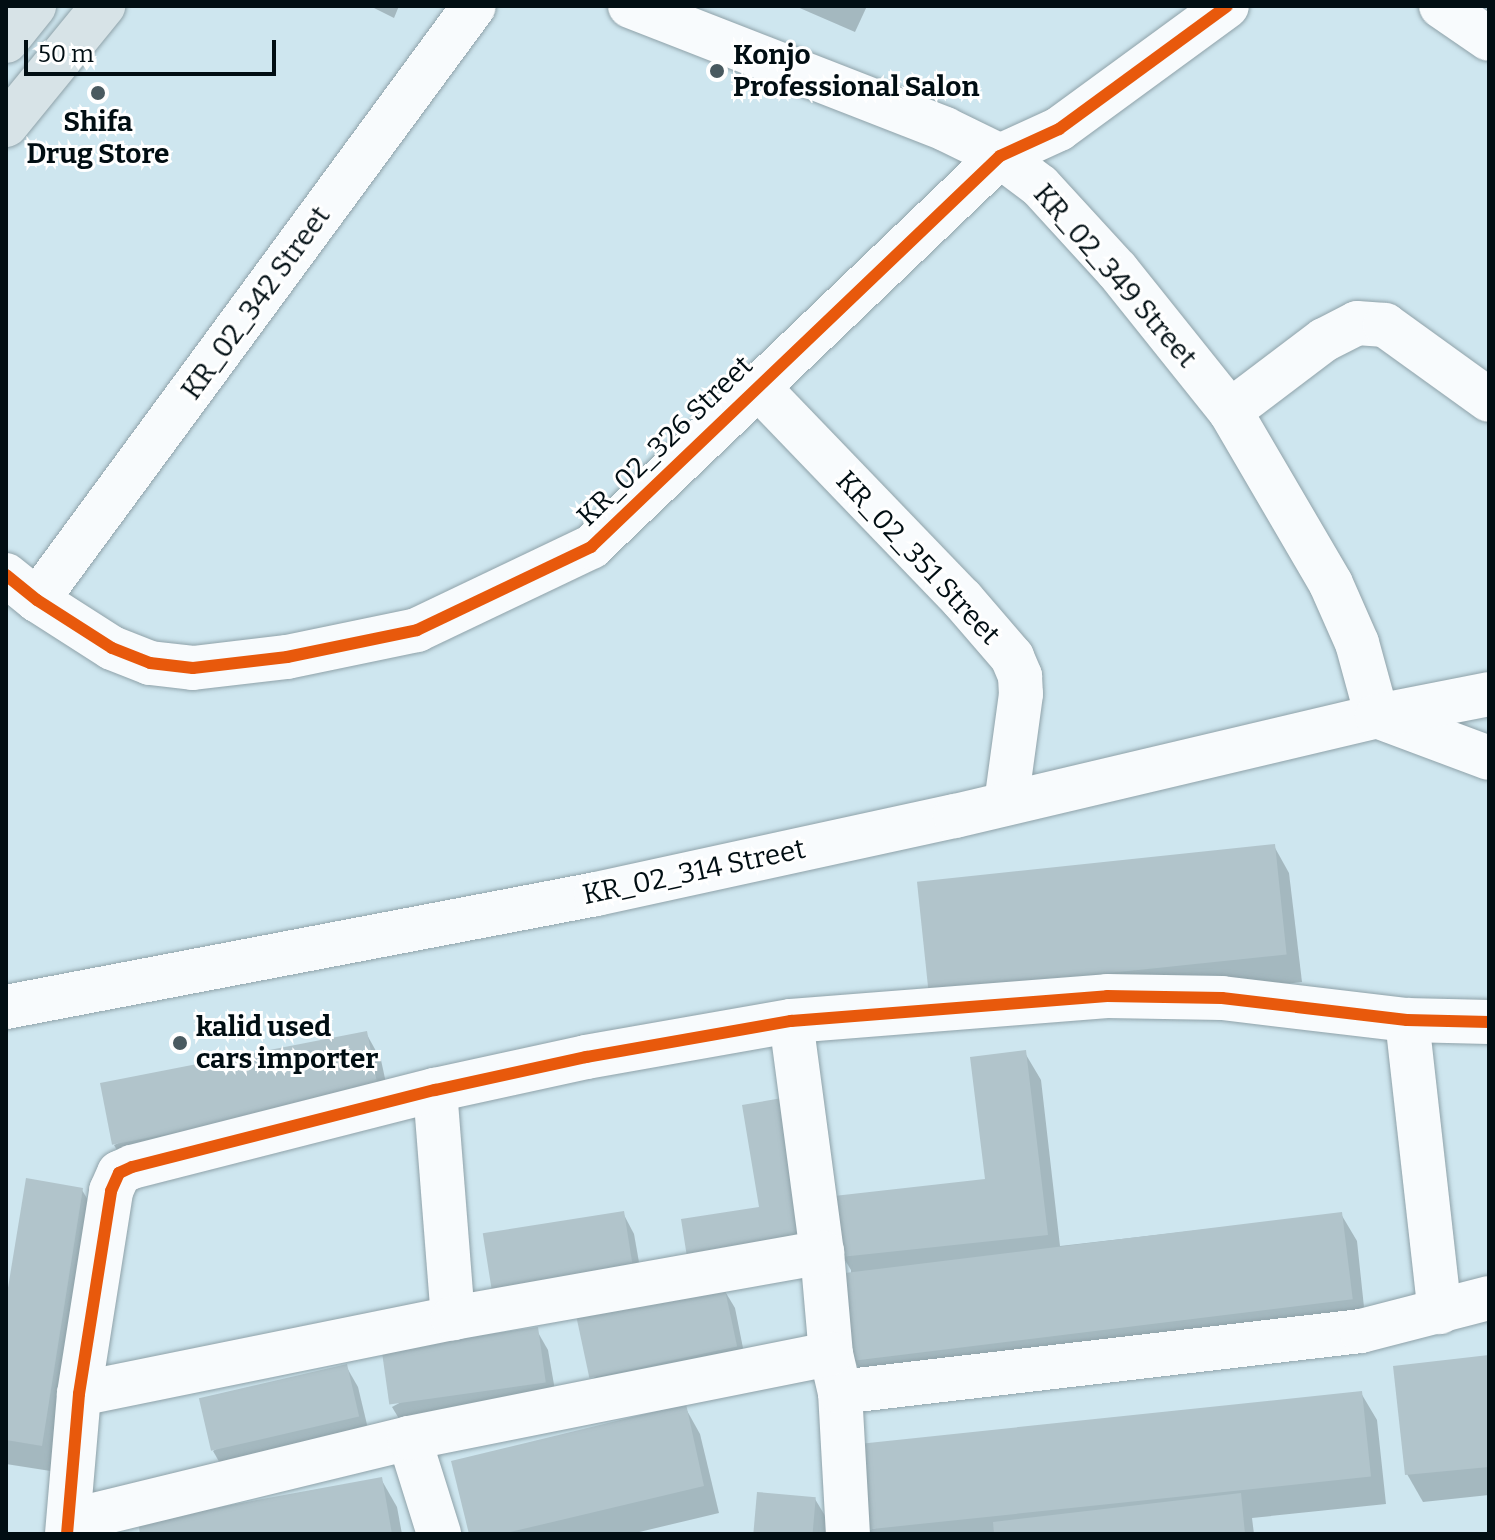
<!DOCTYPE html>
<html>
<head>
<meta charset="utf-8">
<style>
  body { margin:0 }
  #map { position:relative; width:1495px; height:1540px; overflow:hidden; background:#cee6ef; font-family:Bitter,serif }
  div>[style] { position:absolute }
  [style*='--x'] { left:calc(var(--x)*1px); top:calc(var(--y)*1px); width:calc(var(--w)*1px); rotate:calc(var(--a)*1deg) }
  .shadow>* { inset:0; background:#0003 }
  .building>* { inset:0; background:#b1c4cb; transform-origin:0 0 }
  .roads { filter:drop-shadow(0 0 2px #8fa2a9) drop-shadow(0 0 2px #8fa2a9) }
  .minor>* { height:44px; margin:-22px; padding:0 22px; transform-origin:22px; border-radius:22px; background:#f8fbfd }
  .major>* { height:44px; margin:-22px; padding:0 22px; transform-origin:22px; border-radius:22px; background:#d7e3e7 }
  .cycleway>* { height:12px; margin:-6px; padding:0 6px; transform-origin:6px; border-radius:6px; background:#e8590c }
  .dots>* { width:22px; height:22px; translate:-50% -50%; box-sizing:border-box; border:4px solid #fff; border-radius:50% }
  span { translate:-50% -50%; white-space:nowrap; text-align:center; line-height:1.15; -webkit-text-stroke:6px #fff; paint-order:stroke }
  .poi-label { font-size:28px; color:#010e13; font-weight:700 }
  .left { translate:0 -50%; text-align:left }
  .street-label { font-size:28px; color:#010e13 }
  .frame { position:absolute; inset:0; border:8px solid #010e13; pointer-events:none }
  .scale { position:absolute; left:24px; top:40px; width:252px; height:36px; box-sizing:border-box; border:4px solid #010e13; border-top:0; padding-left:10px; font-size:24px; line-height:28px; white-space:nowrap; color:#010e13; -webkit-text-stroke:6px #fff; paint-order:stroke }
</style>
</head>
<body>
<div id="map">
  <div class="shadow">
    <div style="clip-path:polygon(370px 6px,399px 6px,394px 18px)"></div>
    <div style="clip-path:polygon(795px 6px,867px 6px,855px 32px)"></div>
    <div style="clip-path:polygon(1274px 846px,1289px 873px,1302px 982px,947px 1024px)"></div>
    <div style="clip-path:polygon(366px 1033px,381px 1060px,394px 1120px,130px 1173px,114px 1145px)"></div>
    <div style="clip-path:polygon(1025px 1053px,1041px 1080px,1060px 1246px,1341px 1214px,1357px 1241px,1366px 1326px,867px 1382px,851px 1354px,851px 1270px,843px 1257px,987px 1181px)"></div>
    <div style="clip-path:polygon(82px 1190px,98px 1217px,57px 1472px,6px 1464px,6px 1312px)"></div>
    <div style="clip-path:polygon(623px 1213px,634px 1234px,645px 1296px,495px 1297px)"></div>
    <div style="clip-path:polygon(723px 1288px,735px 1308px,747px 1368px,592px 1379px)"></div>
    <div style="clip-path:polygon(536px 1329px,548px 1350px,557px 1402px,404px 1427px,392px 1407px)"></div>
    <div style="clip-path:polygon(1489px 1357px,1489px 1495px,1423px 1502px,1407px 1474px)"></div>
    <div style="clip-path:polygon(346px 1366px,358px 1387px,370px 1437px,225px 1472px,213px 1451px)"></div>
    <div style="clip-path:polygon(1361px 1393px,1377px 1420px,1386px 1504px,1252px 1518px,1254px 1534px,867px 1534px,865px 1531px)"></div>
    <div style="clip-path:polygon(685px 1407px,700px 1434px,719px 1513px,631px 1534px,471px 1534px)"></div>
    <div style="clip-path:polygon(381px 1479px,397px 1507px,402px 1534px,142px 1534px)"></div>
    <div style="clip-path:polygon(815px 1499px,827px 1519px,826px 1534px,756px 1534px)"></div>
  </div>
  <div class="building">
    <div style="left:1275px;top:844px;width:111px;height:360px;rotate:84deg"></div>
    <div style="left:367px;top:1031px;width:63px;height:272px;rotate:79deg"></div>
    <div style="clip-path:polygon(1026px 1050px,1048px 1235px,841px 1257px,834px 1196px,985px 1179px,970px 1057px)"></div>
    <div style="clip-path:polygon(782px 1098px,805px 1240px,687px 1257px,681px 1219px,759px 1207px,742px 1105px)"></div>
    <div style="clip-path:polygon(26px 1178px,83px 1188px,42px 1446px,6px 1440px,6px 1300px)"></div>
    <div style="left:624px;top:1211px;width:65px;height:143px;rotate:81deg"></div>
    <div style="left:1342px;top:1212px;width:88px;height:505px;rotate:83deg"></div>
    <div style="left:724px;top:1285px;width:63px;height:151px;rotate:78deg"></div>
    <div style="left:538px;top:1327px;width:56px;height:158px;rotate:82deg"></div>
    <div style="clip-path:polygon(1489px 1355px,1489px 1467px,1405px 1475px,1393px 1366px)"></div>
    <div style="left:347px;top:1364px;width:54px;height:152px;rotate:77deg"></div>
    <div style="left:1362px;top:1391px;width:86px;height:506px;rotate:84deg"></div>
    <div style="clip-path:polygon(686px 1404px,704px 1486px,502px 1534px,469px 1534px,451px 1461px)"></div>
    <div style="clip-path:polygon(382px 1477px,392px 1534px,140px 1534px,138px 1522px)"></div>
    <div style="left:757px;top:1492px;width:59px;height:42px;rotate:5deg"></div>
    <div style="clip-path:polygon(1241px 1493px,1245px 1534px,994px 1534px,993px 1522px)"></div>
  </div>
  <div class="roads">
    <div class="minor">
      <div style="--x:630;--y:6;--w:338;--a:21.3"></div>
      <div style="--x:945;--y:129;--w:61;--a:26.1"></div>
      <div style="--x:1000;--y:156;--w:50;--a:36.9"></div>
      <div style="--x:1040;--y:186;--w:114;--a:47.5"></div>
      <div style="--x:1117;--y:270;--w:181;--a:51.3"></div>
      <div style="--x:1230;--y:411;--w:200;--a:59.7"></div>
      <div style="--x:1331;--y:584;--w:64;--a:66.2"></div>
      <div style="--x:1357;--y:643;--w:76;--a:74.7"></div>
      <div style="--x:1441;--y:6;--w:58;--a:34.5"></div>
      <div style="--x:757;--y:386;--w:296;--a:46.1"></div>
      <div style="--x:962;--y:599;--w:77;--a:49.2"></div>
      <div style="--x:1012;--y:657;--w:21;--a:67"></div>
      <div style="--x:1020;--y:676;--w:18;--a:87"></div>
      <div style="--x:1021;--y:694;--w:110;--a:97.8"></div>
      <div style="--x:1230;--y:411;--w:118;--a:-37.1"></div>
      <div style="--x:1324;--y:340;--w:37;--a:-27"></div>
      <div style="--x:1357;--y:323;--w:28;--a:4"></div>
      <div style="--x:1385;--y:325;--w:128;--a:35.8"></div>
      <div style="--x:6;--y:575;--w:40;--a:39"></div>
      <div style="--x:37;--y:600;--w:89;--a:32.6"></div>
      <div style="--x:112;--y:648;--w:41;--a:21.5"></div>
      <div style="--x:150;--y:663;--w:43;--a:6.6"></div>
      <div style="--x:193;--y:668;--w:95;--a:-6.7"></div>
      <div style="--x:287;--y:657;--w:133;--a:-11.7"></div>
      <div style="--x:417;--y:630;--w:193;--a:-25.5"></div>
      <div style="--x:591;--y:547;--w:566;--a:-43.71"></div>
      <div style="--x:1000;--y:156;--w:65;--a:-24.6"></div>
      <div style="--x:1059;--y:129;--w:208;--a:-36.2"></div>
      <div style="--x:37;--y:600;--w:737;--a:-53.66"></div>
      <div style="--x:1379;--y:717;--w:117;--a:20.4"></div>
      <div style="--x:6;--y:1007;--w:601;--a:-10.84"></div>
      <div style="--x:596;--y:894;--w:367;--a:-12.3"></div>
      <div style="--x:955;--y:816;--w:434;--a:-13.3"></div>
      <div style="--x:1377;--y:716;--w:114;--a:-11.1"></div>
      <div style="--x:1407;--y:1020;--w:294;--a:83.6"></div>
      <div style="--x:791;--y:1021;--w:233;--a:82.4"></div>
      <div style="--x:822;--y:1252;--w:102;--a:85"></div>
      <div style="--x:831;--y:1354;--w:39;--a:77"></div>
      <div style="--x:840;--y:1392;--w:142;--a:86.8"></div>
      <div style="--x:435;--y:1090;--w:229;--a:85.5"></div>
      <div style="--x:840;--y:1392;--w:525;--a:-6.68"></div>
      <div style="--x:1361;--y:1331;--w:132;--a:-14.5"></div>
      <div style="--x:79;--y:1394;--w:382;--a:-11.5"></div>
      <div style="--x:453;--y:1318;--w:375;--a:-10.1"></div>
      <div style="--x:409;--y:1438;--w:101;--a:72.6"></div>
      <div style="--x:69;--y:1521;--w:350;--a:-13.7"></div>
      <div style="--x:409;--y:1438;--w:430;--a:-11.3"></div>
      <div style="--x:67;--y:1534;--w:141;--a:-85.1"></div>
      <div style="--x:79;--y:1394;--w:206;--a:-81"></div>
      <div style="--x:111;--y:1191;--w:20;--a:-66"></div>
      <div style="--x:119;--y:1173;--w:14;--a:-25"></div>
      <div style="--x:132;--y:1167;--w:313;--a:-14.3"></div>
      <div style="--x:435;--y:1090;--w:155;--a:-12.3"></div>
      <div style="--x:586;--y:1057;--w:208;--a:-10"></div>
      <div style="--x:791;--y:1021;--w:317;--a:-4.5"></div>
      <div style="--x:1107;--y:996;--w:115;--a:1"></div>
      <div style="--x:1222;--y:998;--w:186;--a:6.8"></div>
      <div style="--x:1407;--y:1020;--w:82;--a:1.4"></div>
    </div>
    <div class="major">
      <div style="--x:6;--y:41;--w:45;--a:-51.3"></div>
      <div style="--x:6;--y:125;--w:154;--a:-50.8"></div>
    </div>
  </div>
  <div class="cycleway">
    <div style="--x:6;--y:575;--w:40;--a:39"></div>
    <div style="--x:37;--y:600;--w:89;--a:32.6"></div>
    <div style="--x:112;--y:648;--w:41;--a:21.5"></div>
    <div style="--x:150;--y:663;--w:43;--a:6.6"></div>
    <div style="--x:193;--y:668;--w:95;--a:-6.7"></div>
    <div style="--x:287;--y:657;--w:133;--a:-11.7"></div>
    <div style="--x:417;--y:630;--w:193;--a:-25.5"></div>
    <div style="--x:591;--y:547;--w:566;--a:-43.71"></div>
    <div style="--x:1000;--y:156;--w:65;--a:-24.6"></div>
    <div style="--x:1059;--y:129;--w:208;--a:-36.2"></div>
    <div style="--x:67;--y:1534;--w:141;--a:-85.1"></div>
    <div style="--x:79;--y:1394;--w:206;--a:-81"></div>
    <div style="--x:111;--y:1191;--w:20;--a:-66"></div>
    <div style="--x:119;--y:1173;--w:14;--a:-25"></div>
    <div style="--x:132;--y:1167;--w:313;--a:-14.3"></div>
    <div style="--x:435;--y:1090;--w:155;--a:-12.3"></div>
    <div style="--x:586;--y:1057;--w:208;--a:-10"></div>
    <div style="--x:791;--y:1021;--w:317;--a:-4.5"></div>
    <div style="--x:1107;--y:996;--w:115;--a:1"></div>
    <div style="--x:1222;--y:998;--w:186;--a:6.8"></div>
    <div style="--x:1407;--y:1020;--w:82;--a:1.4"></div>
  </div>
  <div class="dots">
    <div style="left:717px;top:71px;background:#495a60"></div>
    <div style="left:98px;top:93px;background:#495a60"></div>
    <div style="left:180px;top:1043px;background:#495a60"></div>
  </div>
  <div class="poi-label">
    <span class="left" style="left:733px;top:71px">Konjo<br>Professional Salon</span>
    <span style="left:98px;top:138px">Shifa<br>Drug Store</span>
    <span class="left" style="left:196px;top:1043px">kalid used<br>cars importer</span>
  </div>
  <div class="street-label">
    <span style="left:1115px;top:276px;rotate:49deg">KR_02_349 Street</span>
    <span style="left:256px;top:303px;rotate:-54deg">KR_02_342 Street</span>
    <span style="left:665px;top:441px;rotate:-44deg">KR_02_326 Street</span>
    <span style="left:918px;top:558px;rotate:47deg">KR_02_351 Street</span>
    <span style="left:694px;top:872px;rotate:-12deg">KR_02_314 Street</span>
  </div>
  <div class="frame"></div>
  <div class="scale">50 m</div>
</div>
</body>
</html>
